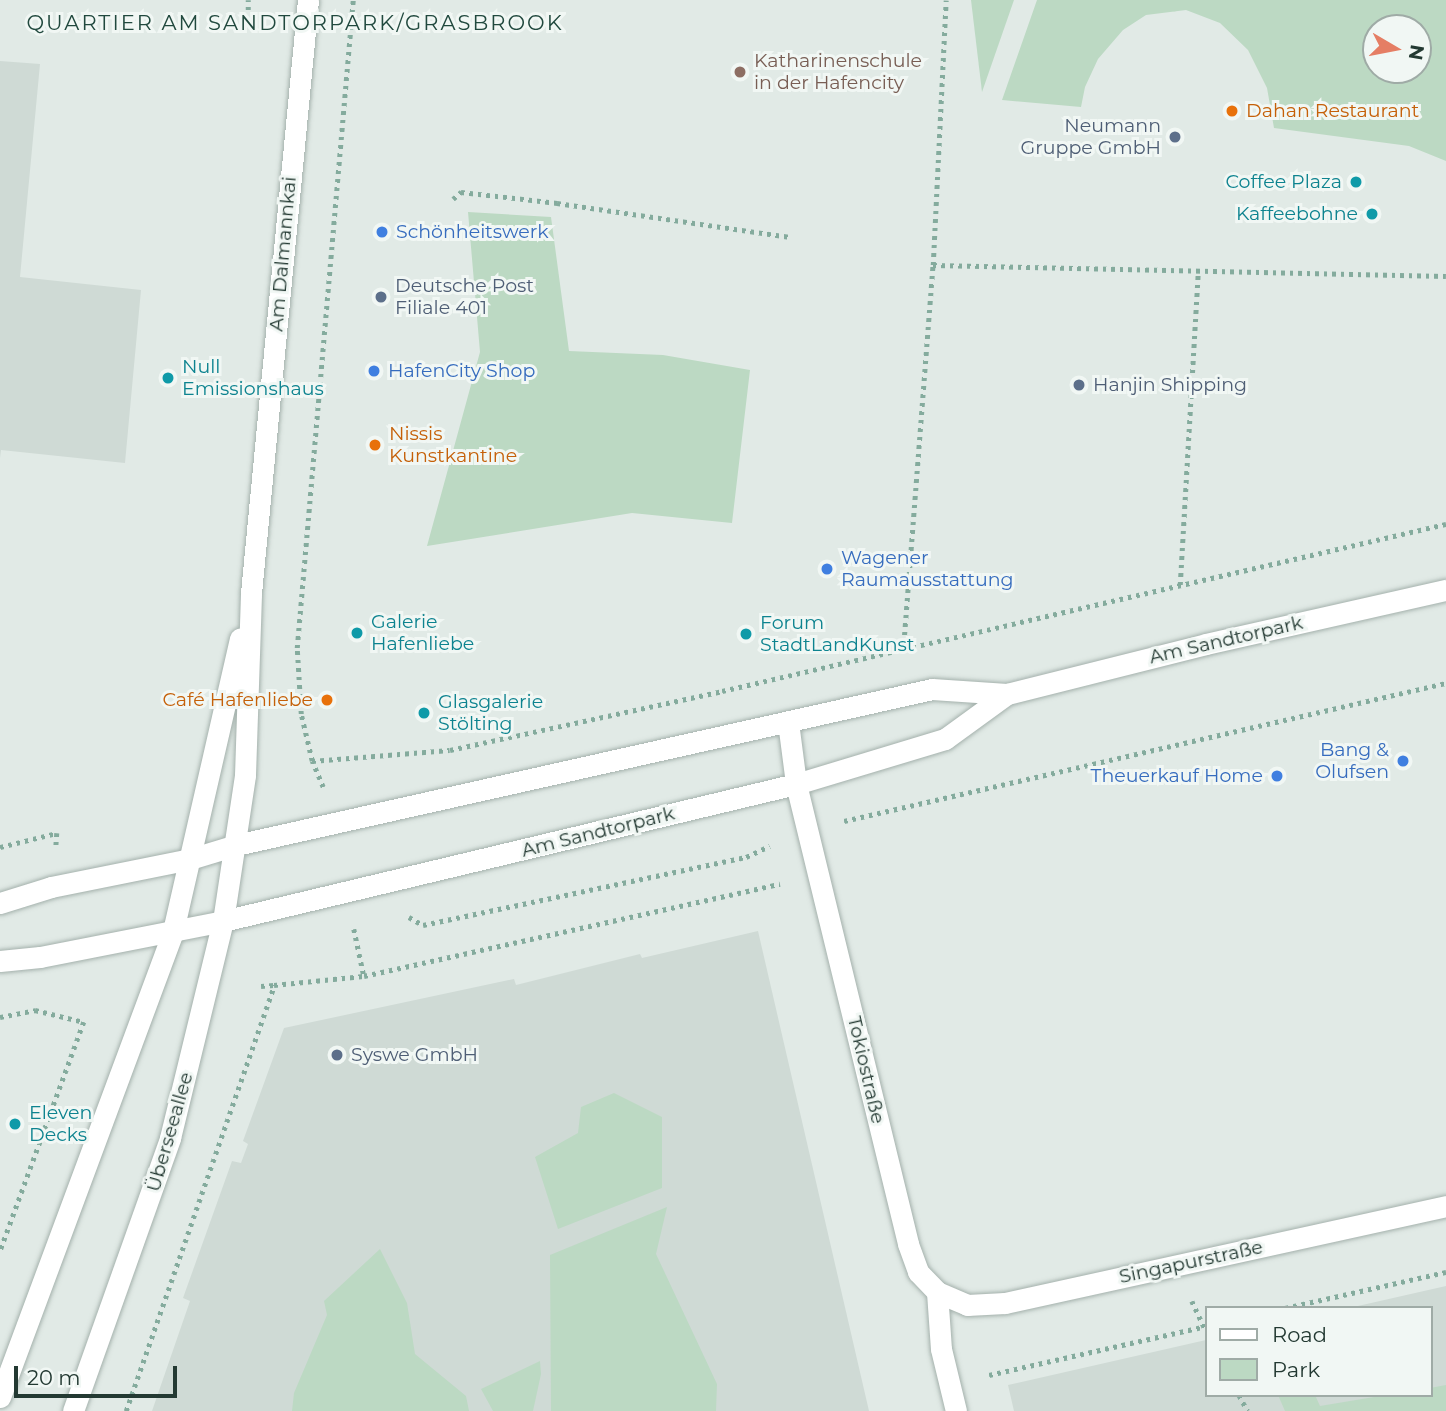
<!DOCTYPE html>
<html>
<head>
<meta charset="utf-8">
<style>
  body { margin:0 }
  #map { position:relative; width:1446px; height:1411px; overflow:hidden; background:#e1eae6; font-family:Montserrat,sans-serif }
  div>[style] { position:absolute }
  [style*='--x'] { left:calc(var(--x)*1px); top:calc(var(--y)*1px); width:calc(var(--w)*1px); rotate:calc(var(--a)*1deg) }
  .built>* { inset:0; background:#cfdad5 }
  .green>* { inset:0; background:#bcd9c3 }
  .path>* { height:4.5px; margin-top:-2.25px; transform-origin:0; background:repeating-linear-gradient(90deg,#84ab9d 0 3.5px,transparent 0 8.5px) }
  .roads { filter:drop-shadow(0 0 2px #a4b1ac) drop-shadow(0 0 2px #a4b1ac) }
  .street>* { height:21px; margin:-10.5px; padding:0 10.5px; transform-origin:10.5px; border-radius:10.5px; background:#fff }
  .dots>* { width:19px; height:19px; translate:-50% -50%; box-sizing:border-box; border:4px solid #f1f7f4; border-radius:50% }
  span { translate:-50% -50%; white-space:nowrap; text-align:center; line-height:1.15; -webkit-text-stroke:6px #f1f7f4; paint-order:stroke }
  .education-label { font-size:19px; color:#785e54 }
  .left { translate:0 -50%; text-align:left }
  .food-label { font-size:19px; color:#c56008 }
  .right { translate:-100% -50%; text-align:right }
  .service-label { font-size:19px; color:#4e5e75 }
  .culture-label { font-size:19px; color:#0d838f }
  .shop-label { font-size:19px; color:#366cbe }
  .street-label { font-size:19px; color:#233932 }
  .neighbourhood-label { font-size:21px; color:#21493e; letter-spacing:2px }
  .legend { position:absolute; left:1205px; top:1306px; width:228px; height:91px; box-sizing:border-box; background:#f1f7f4; border:2px solid #9faba6; margin:0; padding:9px 12px; list-style:none; font-size:21px; color:#233932 }
  .legend li { display:flex; align-items:center; gap:14px; height:35px }
  .legend b { width:35px; border:2px solid #9faba6 }
  .north { position:absolute; left:1362px; top:14px; width:70px; height:70px; box-sizing:border-box; background:#f1f7f4; border:2px solid #9faba6; border-radius:50%; rotate:100deg; font-size:19px; font-weight:700; line-height:28px; text-align:center; color:#233932 }
  .north::after { content:''; display:block; margin:auto; width:24px; height:32px; background:#e57e64; clip-path:polygon(50% 0,100% 100%,50% 72%,0 100%) }
  .scale { position:absolute; left:14px; top:1366px; width:163px; height:32px; box-sizing:border-box; border:4px solid #233932; border-top:0; padding-left:9px; font-size:21px; line-height:24px; white-space:nowrap; color:#233932; -webkit-text-stroke:5px #f1f7f4; paint-order:stroke }
</style>
</head>
<body>
<div id="map">
  <div class="built">
    <div style="clip-path:polygon(0 61px,40px 64px,20px 277px,141px 290px,125px 463px,1px 450px,0 458px)"></div>
    <div style="clip-path:polygon(758px 931px,869px 1411px,152px 1411px,190px 1301px,183px 1298px,232px 1161px,241px 1163px,248px 1144px,243px 1141px,284px 1028px,514px 979px,516px 985px,640px 954px,642px 958px)"></div>
    <div style="clip-path:polygon(1446px 1286px,1446px 1411px,1014px 1411px,1008px 1385px,1206px 1340px,1206px 1395px,1430px 1395px,1430px 1308px,1349px 1308px)"></div>
  </div>
  <div class="green">
    <div style="clip-path:polygon(971px 0,1014px 0,982px 92px)"></div>
    <div style="clip-path:polygon(evenodd,1037px 0,1446px 0,1446px 161px,1409px 146px,1274px 128px,1267px 88px,1248px 50px,1220px 23px,1186px 10px,1146px 15px,1123px 30px,1098px 59px,1085px 87px,1081px 107px,1002px 100px,1037px 0,1376px 28px,1418px 28px,1418px 70px,1376px 70px,1376px 28px)"></div>
    <div style="clip-path:polygon(468px 212px,551px 217px,569px 351px,663px 355px,750px 370px,732px 523px,632px 513px,427px 546px,480px 352px)"></div>
    <div style="clip-path:polygon(614px 1093px,662px 1117px,662px 1188px,558px 1229px,535px 1157px,578px 1133px,581px 1107px)"></div>
    <div style="clip-path:polygon(667px 1207px,656px 1254px,717px 1384px,716px 1411px,551px 1411px,550px 1255px)"></div>
    <div style="clip-path:polygon(380px 1249px,407px 1303px,415px 1354px,466px 1396px,469px 1411px,292px 1411px,294px 1393px,327px 1315px,324px 1301px)"></div>
    <div style="clip-path:polygon(540px 1361px,541px 1374px,533px 1411px,493px 1411px,481px 1389px)"></div>
    <div style="clip-path:polygon(1446px 1385px,1446px 1411px,1285px 1411px,1278px 1395px,1315px 1395px,1320px 1406px,1386px 1395px,1430px 1395px,1430px 1388px)"></div>
  </div>
  <div class="path">
    <div style="--x:248;--y:10;--w:10;--a:-90"></div>
    <div style="--x:453;--y:199;--w:11;--a:-41"></div>
    <div style="--x:461;--y:192;--w:97;--a:6.5"></div>
    <div style="--x:557;--y:203;--w:236;--a:8.3"></div>
    <div style="--x:933;--y:265;--w:513;--a:1.23"></div>
    <div style="--x:1180;--y:585;--w:315;--a:-86.7"></div>
    <div style="--x:903;--y:652;--w:388;--a:-85.6"></div>
    <div style="--x:933;--y:265;--w:265;--a:-87.2"></div>
    <div style="--x:312;--y:761;--w:138;--a:-4.6"></div>
    <div style="--x:450;--y:750;--w:278;--a:-12.2"></div>
    <div style="--x:722;--y:691;--w:743;--a:-12.99"></div>
    <div style="--x:323;--y:787;--w:28;--a:-113"></div>
    <div style="--x:312;--y:761;--w:48;--a:-103.2"></div>
    <div style="--x:301;--y:714;--w:66;--a:-93.5"></div>
    <div style="--x:297;--y:648;--w:650;--a:-85.06"></div>
    <div style="--x:844;--y:821;--w:618;--a:-12.91"></div>
    <div style="--x:0;--y:847;--w:59;--a:-13.8"></div>
    <div style="--x:57;--y:833;--w:13;--a:94"></div>
    <div style="--x:409;--y:917;--w:16;--a:30"></div>
    <div style="--x:423;--y:925;--w:330;--a:-11.9"></div>
    <div style="--x:746;--y:857;--w:26;--a:-25"></div>
    <div style="--x:354;--y:929;--w:48;--a:78"></div>
    <div style="--x:261;--y:986;--w:13;--a:-4"></div>
    <div style="--x:0;--y:1017;--w:36;--a:-11"></div>
    <div style="--x:35;--y:1010;--w:50;--a:13.8"></div>
    <div style="--x:84;--y:1022;--w:244;--a:110.1"></div>
    <div style="--x:1192;--y:1301;--w:33;--a:65"></div>
    <div style="--x:1285;--y:1308;--w:165;--a:-12.6"></div>
    <div style="--x:989;--y:1375;--w:222;--a:-12.7"></div>
    <div style="--x:1239;--y:1395;--w:18;--a:61"></div>
    <div style="--x:126;--y:1411;--w:451;--a:-70.8"></div>
    <div style="--x:274;--y:985;--w:90;--a:-5.7"></div>
    <div style="--x:364;--y:976;--w:426;--a:-12.5"></div>
  </div>
  <div class="roads">
    <div class="street">
      <div style="--x:788;--y:722;--w:63;--a:82.6"></div>
      <div style="--x:796;--y:784;--w:473;--a:76.3"></div>
      <div style="--x:908;--y:1244;--w:30;--a:70"></div>
      <div style="--x:918;--y:1272;--w:28;--a:46"></div>
      <div style="--x:937;--y:1292;--w:57;--a:86"></div>
      <div style="--x:941;--y:1349;--w:64;--a:76.4"></div>
      <div style="--x:0;--y:903;--w:53;--a:-17.4"></div>
      <div style="--x:51;--y:887;--w:142;--a:-11.4"></div>
      <div style="--x:190;--y:859;--w:48;--a:-16.9"></div>
      <div style="--x:236;--y:845;--w:713;--a:-12.63"></div>
      <div style="--x:932;--y:689;--w:75;--a:3.8"></div>
      <div style="--x:1007;--y:694;--w:205;--a:-14.1"></div>
      <div style="--x:1206;--y:644;--w:246;--a:-12.7"></div>
      <div style="--x:0;--y:961;--w:40;--a:-5.7"></div>
      <div style="--x:40;--y:957;--w:187;--a:-11.1"></div>
      <div style="--x:223;--y:921;--w:589;--a:-13.45"></div>
      <div style="--x:796;--y:784;--w:156;--a:-16.8"></div>
      <div style="--x:945;--y:739;--w:77;--a:-36"></div>
      <div style="--x:937;--y:1292;--w:33;--a:23"></div>
      <div style="--x:967;--y:1305;--w:38;--a:-3"></div>
      <div style="--x:1005;--y:1303;--w:452;--a:-12.4"></div>
      <div style="--x:0;--y:1397;--w:497;--a:-69.6"></div>
      <div style="--x:173;--y:931;--w:300;--a:-77.1"></div>
      <div style="--x:73;--y:1411;--w:290;--a:-70.4"></div>
      <div style="--x:170;--y:1138;--w:223;--a:-76.3"></div>
      <div style="--x:223;--y:921;--w:148;--a:-81.4"></div>
      <div style="--x:245;--y:775;--w:182;--a:-88.1"></div>
      <div style="--x:251;--y:593;--w:596;--a:-84.51"></div>
    </div>
  </div>
  <div class="dots">
    <div style="left:740px;top:72px;background:#8d6e63"></div>
    <div style="left:1232px;top:111px;background:#e8710a"></div>
    <div style="left:1175px;top:137px;background:#5c6f8a"></div>
    <div style="left:1356px;top:182px;background:#0f9aa8"></div>
    <div style="left:1372px;top:214px;background:#0f9aa8"></div>
    <div style="left:382px;top:232px;background:#3f7fe0"></div>
    <div style="left:381px;top:297px;background:#5c6f8a"></div>
    <div style="left:374px;top:371px;background:#3f7fe0"></div>
    <div style="left:168px;top:378px;background:#0f9aa8"></div>
    <div style="left:1079px;top:385px;background:#5c6f8a"></div>
    <div style="left:375px;top:445px;background:#e8710a"></div>
    <div style="left:827px;top:569px;background:#3f7fe0"></div>
    <div style="left:357px;top:633px;background:#0f9aa8"></div>
    <div style="left:746px;top:634px;background:#0f9aa8"></div>
    <div style="left:327px;top:700px;background:#e8710a"></div>
    <div style="left:424px;top:713px;background:#0f9aa8"></div>
    <div style="left:1403px;top:761px;background:#3f7fe0"></div>
    <div style="left:1277px;top:776px;background:#3f7fe0"></div>
    <div style="left:337px;top:1055px;background:#5c6f8a"></div>
    <div style="left:15px;top:1124px;background:#0f9aa8"></div>
  </div>
  <div class="education-label">
    <span class="left" style="left:754px;top:72px">Katharinenschule<br>in der Hafencity</span>
  </div>
  <div class="food-label">
    <span class="left" style="left:1246px;top:111px">Dahan Restaurant</span>
    <span class="left" style="left:389px;top:445px">Nissis<br>Kunstkantine</span>
    <span class="right" style="left:313px;top:700px">Café Hafenliebe</span>
  </div>
  <div class="service-label">
    <span class="right" style="left:1161px;top:137px">Neumann<br>Gruppe GmbH</span>
    <span class="left" style="left:395px;top:297px">Deutsche Post<br>Filiale 401</span>
    <span class="left" style="left:1093px;top:385px">Hanjin Shipping</span>
    <span class="left" style="left:351px;top:1055px">Syswe GmbH</span>
  </div>
  <div class="culture-label">
    <span class="right" style="left:1342px;top:182px">Coffee Plaza</span>
    <span class="right" style="left:1358px;top:214px">Kaffeebohne</span>
    <span class="left" style="left:182px;top:378px">Null<br>Emissionshaus</span>
    <span class="left" style="left:371px;top:633px">Galerie<br>Hafenliebe</span>
    <span class="left" style="left:760px;top:634px">Forum<br>StadtLandKunst</span>
    <span class="left" style="left:438px;top:713px">Glasgalerie<br>Stölting</span>
    <span class="left" style="left:29px;top:1124px">Eleven<br>Decks</span>
  </div>
  <div class="shop-label">
    <span class="left" style="left:396px;top:232px">Schönheitswerk</span>
    <span class="left" style="left:388px;top:371px">HafenCity Shop</span>
    <span class="left" style="left:841px;top:569px">Wagener<br>Raumausstattung</span>
    <span class="right" style="left:1389px;top:761px">Bang &amp;<br>Olufsen</span>
    <span class="right" style="left:1263px;top:776px">Theuerkauf Home</span>
  </div>
  <div class="street-label">
    <span style="left:283px;top:254px;rotate:-85deg">Am Dalmannkai</span>
    <span style="left:1226px;top:640px;rotate:-13deg">Am Sandtorpark</span>
    <span style="left:598px;top:832px;rotate:-14deg">Am Sandtorpark</span>
    <span style="left:866px;top:1070px;rotate:77deg">Tokiostraße</span>
    <span style="left:170px;top:1132px;rotate:-74deg">Überseeallee</span>
    <span style="left:1191px;top:1262px;rotate:-12deg">Singapurstraße</span>
  </div>
  <div class="neighbourhood-label">
    <span style="left:295px;top:23px">QUARTIER AM SANDTORPARK/GRASBROOK</span>
  </div>
  <ul class="legend">
  <li><b style="height:9px;background:#fff"></b>Road</li>
  <li><b style="height:19px;background:#bcd9c3"></b>Park</li>
  </ul>
  <div class="north">N</div>
  <div class="scale">20 m</div>
</div>
</body>
</html>
